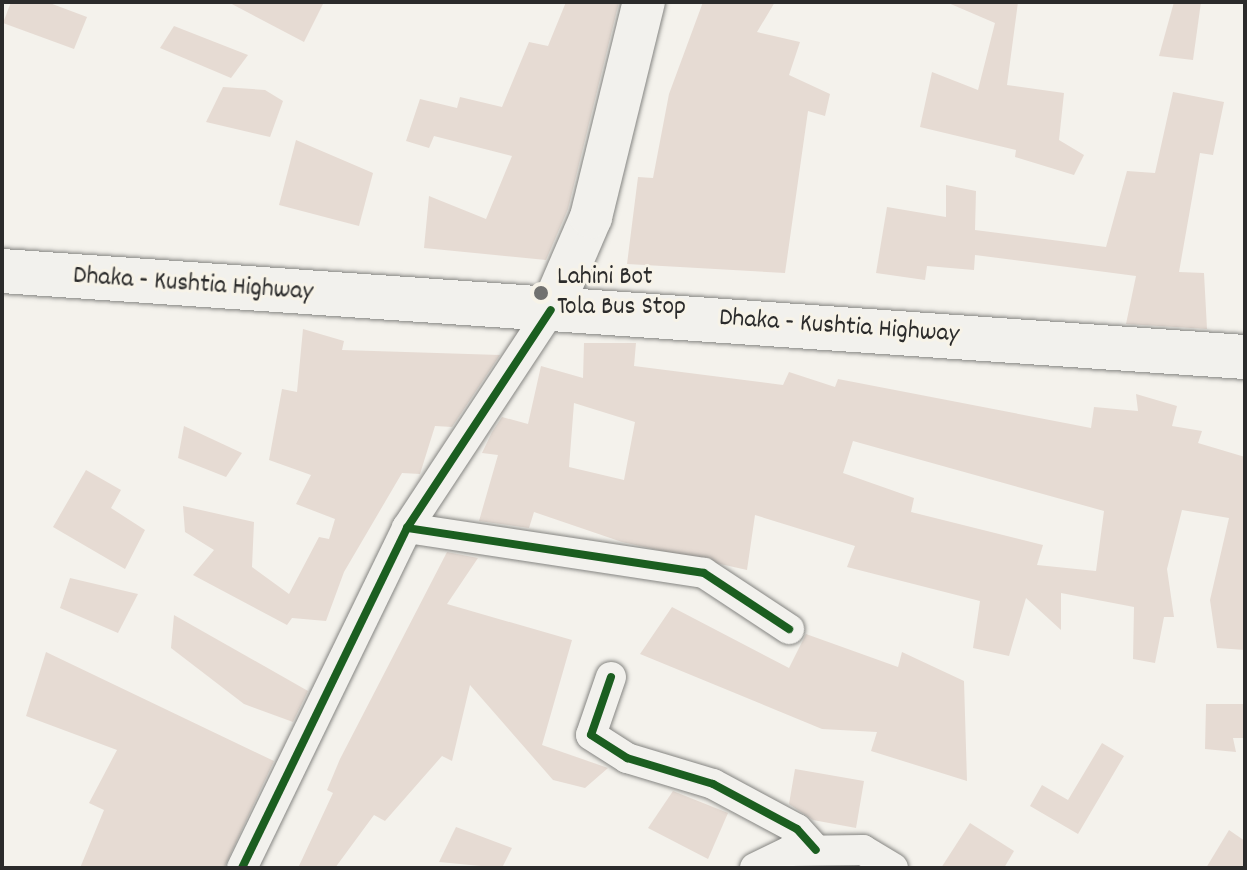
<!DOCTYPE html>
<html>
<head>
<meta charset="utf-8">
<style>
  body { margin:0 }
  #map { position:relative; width:1247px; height:870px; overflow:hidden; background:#f4f2ec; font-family:Dekko,sans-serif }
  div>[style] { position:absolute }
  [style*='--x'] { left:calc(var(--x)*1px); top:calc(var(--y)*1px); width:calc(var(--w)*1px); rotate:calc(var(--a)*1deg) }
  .building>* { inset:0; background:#e6dbd3 }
  .roads { filter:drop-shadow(0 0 2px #858582) drop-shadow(0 0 2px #858582) }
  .minor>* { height:30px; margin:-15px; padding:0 15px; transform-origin:15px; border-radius:15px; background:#f2f1ed }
  .secondary>* { height:42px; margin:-21px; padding:0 21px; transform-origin:21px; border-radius:21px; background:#f2f1ed }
  .primary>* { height:44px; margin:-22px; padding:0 22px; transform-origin:22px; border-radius:22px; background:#f2f1ed }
  .cycleway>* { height:8px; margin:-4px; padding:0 4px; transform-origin:4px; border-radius:4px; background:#1b5e20 }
  .dots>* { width:22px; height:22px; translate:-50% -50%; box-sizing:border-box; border:4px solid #f7f3e8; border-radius:50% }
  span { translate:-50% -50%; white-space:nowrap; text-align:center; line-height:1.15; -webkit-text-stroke:6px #f7f3e8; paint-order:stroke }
  .poi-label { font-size:26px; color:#2b2b2b }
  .left { translate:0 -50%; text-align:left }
  .street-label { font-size:26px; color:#2b2b2b }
  .frame { position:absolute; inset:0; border:4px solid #2b2b2b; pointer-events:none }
</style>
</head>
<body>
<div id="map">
  <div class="building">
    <div style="clip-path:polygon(11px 2px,47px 2px,87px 17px,74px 49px,3px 23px)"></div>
    <div style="clip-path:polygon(228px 2px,324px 2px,304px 42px)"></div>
    <div style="clip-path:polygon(566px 2px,619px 2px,568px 209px,546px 260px,424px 248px,429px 196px,486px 219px,512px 156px,434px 136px,429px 148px,406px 141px,420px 99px,457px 108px,460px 97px,502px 107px,529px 42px,548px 46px)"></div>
    <div style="clip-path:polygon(703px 2px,775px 2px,757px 32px,800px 42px,789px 75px,830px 94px,825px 116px,808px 111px,785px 273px,627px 264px,638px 177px,653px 178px,669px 94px)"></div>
    <div style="clip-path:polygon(946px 2px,1018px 2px,1007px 85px,1064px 93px,1059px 140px,1084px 155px,1074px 175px,1015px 157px,1016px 150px,920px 127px,932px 72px,978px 90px,995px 23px)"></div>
    <div style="clip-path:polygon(1174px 2px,1201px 2px,1193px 60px,1159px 56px)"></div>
    <div style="clip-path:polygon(174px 26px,248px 55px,231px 78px,160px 48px)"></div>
    <div style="clip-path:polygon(223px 87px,265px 90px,283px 101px,270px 137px,206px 122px)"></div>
    <div style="clip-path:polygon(1173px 92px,1224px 102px,1213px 155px,1200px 153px,1179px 272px,1204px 273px,1207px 329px,1126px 324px,1136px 276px,975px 255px,974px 270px,927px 266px,925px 280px,876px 273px,887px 207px,946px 217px,946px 185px,976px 191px,975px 230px,1106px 247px,1127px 171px,1155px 173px)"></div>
    <div style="clip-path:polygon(296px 140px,373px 173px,359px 226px,279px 205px)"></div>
    <div style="clip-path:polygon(303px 329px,344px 341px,342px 350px,500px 355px,452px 427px,435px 426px,420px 474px,402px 473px,344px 572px,326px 621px,292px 618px,287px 625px,193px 575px,214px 550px,185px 532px,183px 506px,254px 522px,252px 567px,289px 594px,319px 537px,329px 539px,335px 519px,296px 504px,311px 475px,269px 460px,282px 389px,297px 392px)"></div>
    <div style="clip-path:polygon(evenodd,584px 343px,636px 343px,634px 366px,783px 385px,789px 372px,835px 387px,838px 379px,1091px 428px,1094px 407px,1138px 411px,1136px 394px,1177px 406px,1172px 426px,1202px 431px,1198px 443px,1245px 457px,1245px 650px,1217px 648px,1210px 600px,1229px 518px,1182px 510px,1167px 569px,1174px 617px,1164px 617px,1155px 663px,1133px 659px,1134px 607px,1061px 593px,1061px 630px,1026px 598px,1009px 656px,973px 648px,980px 601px,847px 567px,855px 546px,755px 515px,747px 570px,622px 542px,534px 512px,529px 528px,479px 521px,498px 455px,482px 453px,492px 432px,502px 417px,528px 424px,541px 366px,583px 378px,584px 343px,574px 403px,635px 422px,624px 480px,569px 467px,574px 403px,584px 343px,853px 441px,1104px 511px,1096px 571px,1037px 565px,1043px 545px,911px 512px,914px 498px,843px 473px,853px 441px)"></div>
    <div style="clip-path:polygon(184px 426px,242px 453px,226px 477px,178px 458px)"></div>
    <div style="clip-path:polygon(86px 470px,121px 490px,111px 508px,145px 530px,125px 569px,53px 527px)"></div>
    <div style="clip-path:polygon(447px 552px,478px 558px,447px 604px,572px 640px,542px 745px,608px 768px,585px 788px,553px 780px,470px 685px,452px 761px,442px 756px,385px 821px,374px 815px,335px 868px,298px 868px,333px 793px,327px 790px,340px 759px)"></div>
    <div style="clip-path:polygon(70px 578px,138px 594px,118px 633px,60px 608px)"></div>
    <div style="clip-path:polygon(672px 607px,789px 668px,806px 634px,898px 667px,902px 652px,964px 681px,967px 781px,871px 751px,877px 732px,822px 729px,640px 654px)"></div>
    <div style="clip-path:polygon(174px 615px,308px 691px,293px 722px,244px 704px,171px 648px)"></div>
    <div style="clip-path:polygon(46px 652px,274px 761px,224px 868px,80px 868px,104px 810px,89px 803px,117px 750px,26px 716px)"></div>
    <div style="clip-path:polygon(1206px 704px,1245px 704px,1245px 738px,1233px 738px,1236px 752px,1205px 749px)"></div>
    <div style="clip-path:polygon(1102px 743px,1124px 756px,1078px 834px,1030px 806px,1042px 785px,1068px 800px)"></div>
    <div style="clip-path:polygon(795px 769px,864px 781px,856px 828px,813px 820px,789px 804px)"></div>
    <div style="clip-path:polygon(673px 791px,728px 813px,708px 859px,648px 828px)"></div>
    <div style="clip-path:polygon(970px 823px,1014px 851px,1004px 868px,941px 868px)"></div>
    <div style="clip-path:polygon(456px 827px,512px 848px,502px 868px,439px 862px)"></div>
    <div style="clip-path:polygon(1229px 830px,1245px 841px,1245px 868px,1206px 868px)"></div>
  </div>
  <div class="roads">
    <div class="minor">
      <div style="--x:407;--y:528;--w:300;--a:8.6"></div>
      <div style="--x:704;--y:573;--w:102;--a:33.4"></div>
      <div style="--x:611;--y:677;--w:61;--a:109"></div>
      <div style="--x:591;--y:735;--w:43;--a:32.6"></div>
      <div style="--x:627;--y:758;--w:90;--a:16.8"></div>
      <div style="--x:713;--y:784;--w:95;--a:28.2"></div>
      <div style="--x:797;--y:829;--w:28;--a:48"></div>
      <div style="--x:242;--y:868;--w:378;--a:-64.1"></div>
      <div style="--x:407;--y:528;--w:261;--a:-56.6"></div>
      <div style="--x:755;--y:868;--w:39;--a:-26"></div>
      <div style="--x:790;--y:851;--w:73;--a:-0.8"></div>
      <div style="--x:863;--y:850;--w:35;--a:31"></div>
    </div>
    <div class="secondary">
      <div style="--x:551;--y:310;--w:101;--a:-66.7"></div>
      <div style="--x:591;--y:217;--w:221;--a:-76.2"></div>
    </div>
    <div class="primary">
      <div style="--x:2;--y:271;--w:1246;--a:3.96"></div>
    </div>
  </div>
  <div class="cycleway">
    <div style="--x:407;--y:528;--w:300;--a:8.6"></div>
    <div style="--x:704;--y:573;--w:102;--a:33.4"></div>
    <div style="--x:611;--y:677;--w:61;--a:109"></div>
    <div style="--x:591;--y:735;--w:43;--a:32.6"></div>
    <div style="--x:627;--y:758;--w:90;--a:16.8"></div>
    <div style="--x:713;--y:784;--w:95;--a:28.2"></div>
    <div style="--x:797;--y:829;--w:28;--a:48"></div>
    <div style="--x:242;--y:868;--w:378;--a:-64.1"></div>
    <div style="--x:407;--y:528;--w:261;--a:-56.6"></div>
  </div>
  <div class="dots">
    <div style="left:541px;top:293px;background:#71716f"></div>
  </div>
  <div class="poi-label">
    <span class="left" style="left:557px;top:293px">Lahini Bot<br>Tola Bus Stop</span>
  </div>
  <div class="street-label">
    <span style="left:193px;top:285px;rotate:4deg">Dhaka - Kushtia Highway</span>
    <span style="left:839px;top:327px;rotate:4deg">Dhaka - Kushtia Highway</span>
  </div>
  <div class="frame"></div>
</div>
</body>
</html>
